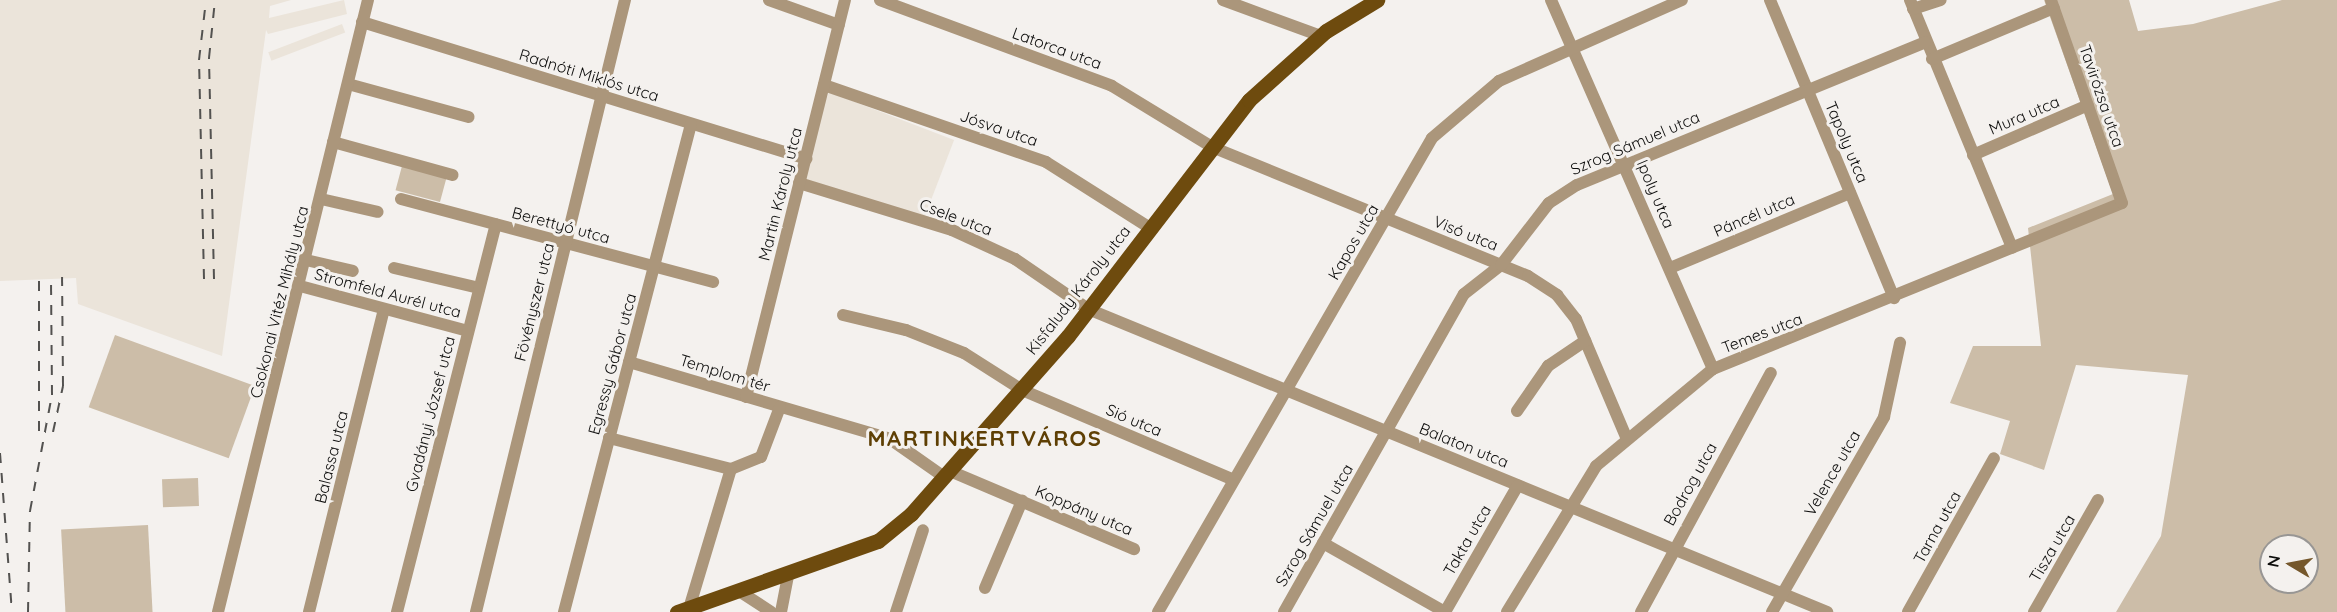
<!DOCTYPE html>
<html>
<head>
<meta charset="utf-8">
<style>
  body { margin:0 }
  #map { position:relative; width:2337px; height:612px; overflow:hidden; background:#f4f1ee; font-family:Quicksand,sans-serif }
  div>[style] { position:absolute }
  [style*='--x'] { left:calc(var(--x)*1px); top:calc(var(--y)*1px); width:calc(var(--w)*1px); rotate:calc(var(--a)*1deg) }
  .built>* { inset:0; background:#ebe4da; transform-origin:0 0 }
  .green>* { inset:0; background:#ccbda8; transform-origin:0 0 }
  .minor>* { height:12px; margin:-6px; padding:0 6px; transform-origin:6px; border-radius:6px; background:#ab967b }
  .major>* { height:15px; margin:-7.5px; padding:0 7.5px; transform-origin:7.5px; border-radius:7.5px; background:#6e4b0e }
  .rail>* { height:2px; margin-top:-1px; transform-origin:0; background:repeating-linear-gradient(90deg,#535250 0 10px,transparent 0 20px) }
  span { translate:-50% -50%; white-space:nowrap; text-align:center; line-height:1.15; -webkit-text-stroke:6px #f4f1ee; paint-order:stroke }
  .street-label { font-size:16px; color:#0d0d0c }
  .district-label { font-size:22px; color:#5e3f04; font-weight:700; letter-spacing:1.5px }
  .north { position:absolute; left:2259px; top:534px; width:60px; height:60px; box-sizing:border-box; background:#f4f1ee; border:2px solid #989694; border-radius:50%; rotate:280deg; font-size:16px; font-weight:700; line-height:24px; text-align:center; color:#0d0d0c }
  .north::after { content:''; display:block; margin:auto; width:21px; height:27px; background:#75572b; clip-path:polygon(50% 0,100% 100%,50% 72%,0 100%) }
</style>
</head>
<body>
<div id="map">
  <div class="built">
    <div style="clip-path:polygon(0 0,291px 0,270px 6px,269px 18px,344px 0,347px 14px,268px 34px,266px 30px,222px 356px,78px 304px,76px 278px,0 281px)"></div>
    <div style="left:342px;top:24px;width:9px;height:79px;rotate:69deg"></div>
    <div style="left:829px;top:92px;width:134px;height:90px;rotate:21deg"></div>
  </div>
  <div class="green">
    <div style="clip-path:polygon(evenodd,2044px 0,2129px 0,2138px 31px,2193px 24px,2282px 0,2337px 0,2337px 612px,2116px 612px,2161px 536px,2188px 375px,2076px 365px,2044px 470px,2000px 454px,2010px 421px,1950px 403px,1973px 346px,2041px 346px,2028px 228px,2113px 194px,2044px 0,2271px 546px,2307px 546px,2307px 582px,2271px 582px,2271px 546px)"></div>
    <div style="left:402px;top:166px;width:46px;height:25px;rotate:15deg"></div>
    <div style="left:115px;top:335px;width:149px;height:77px;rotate:20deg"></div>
    <div style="left:198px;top:478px;width:28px;height:36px;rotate:88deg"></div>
    <div style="left:148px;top:525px;width:87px;height:87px;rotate:87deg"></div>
  </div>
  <div class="minor">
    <div style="--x:769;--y:0;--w:74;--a:19.7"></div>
    <div style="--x:880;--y:0;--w:247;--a:20.3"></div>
    <div style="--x:1112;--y:86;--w:117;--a:31.4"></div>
    <div style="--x:1212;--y:147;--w:341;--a:22.2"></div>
    <div style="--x:1528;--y:276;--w:35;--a:33"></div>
    <div style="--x:1557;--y:295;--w:31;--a:52"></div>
    <div style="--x:1576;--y:319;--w:128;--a:67"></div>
    <div style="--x:1223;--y:0;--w:104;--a:20.2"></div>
    <div style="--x:1551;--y:0;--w:403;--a:66.3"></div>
    <div style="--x:1770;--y:0;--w:323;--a:67.4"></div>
    <div style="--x:1910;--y:0;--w:268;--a:67.6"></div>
    <div style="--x:1913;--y:9;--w:29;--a:-18"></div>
    <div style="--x:362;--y:22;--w:465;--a:17.1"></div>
    <div style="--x:1932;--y:59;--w:132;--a:-22.7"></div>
    <div style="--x:348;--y:84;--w:125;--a:15.3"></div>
    <div style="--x:824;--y:85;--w:235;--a:19.1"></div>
    <div style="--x:1046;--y:162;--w:123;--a:32.4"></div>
    <div style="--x:333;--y:142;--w:124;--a:15.4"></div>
    <div style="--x:1973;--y:155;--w:125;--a:-23.5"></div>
    <div style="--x:799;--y:183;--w:160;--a:17.1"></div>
    <div style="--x:952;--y:230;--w:69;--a:24.7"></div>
    <div style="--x:1015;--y:259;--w:88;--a:34.4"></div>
    <div style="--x:1088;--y:309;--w:799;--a:22.29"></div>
    <div style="--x:321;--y:199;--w:58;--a:12.8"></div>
    <div style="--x:401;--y:199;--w:323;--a:14.9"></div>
    <div style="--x:306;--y:260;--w:48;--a:13.2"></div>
    <div style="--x:394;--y:268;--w:87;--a:13.2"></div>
    <div style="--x:1670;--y:268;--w:195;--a:-22.6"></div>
    <div style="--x:300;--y:286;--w:174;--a:15"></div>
    <div style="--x:843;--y:315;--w:65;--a:13.4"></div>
    <div style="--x:906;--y:330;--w:62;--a:21.6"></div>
    <div style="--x:964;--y:353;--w:69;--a:32.5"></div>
    <div style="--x:1022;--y:390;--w:230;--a:23"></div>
    <div style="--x:629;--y:362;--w:272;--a:16.4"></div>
    <div style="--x:890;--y:439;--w:66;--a:35.1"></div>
    <div style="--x:746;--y:397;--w:409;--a:-76"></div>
    <div style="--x:1517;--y:411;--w:55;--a:-55.4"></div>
    <div style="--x:1548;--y:366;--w:45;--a:-34"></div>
    <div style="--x:609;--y:438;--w:126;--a:14.3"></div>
    <div style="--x:731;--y:469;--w:32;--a:-22"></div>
    <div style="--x:761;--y:457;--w:53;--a:-69.2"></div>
    <div style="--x:950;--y:471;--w:200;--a:23"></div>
    <div style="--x:1323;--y:543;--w:140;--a:29.5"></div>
    <div style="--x:985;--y:588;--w:95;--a:-67"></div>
    <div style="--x:739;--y:591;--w:38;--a:33"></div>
    <div style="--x:218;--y:612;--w:630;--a:-76.23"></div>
    <div style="--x:309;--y:612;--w:311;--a:-76.1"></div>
    <div style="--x:397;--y:612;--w:400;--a:-75.7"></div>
    <div style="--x:476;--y:612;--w:630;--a:-76.32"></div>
    <div style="--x:564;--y:612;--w:504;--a:-75.41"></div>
    <div style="--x:688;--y:612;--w:149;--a:-73.3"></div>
    <div style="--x:781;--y:612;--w:38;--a:-79"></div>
    <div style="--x:896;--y:612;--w:86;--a:-71.8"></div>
    <div style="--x:1158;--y:612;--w:547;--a:-59.97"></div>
    <div style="--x:1432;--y:138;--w:88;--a:-40.4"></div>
    <div style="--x:1499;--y:81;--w:200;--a:-23.9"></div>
    <div style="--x:1284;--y:612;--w:365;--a:-60.5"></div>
    <div style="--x:1464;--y:294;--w:47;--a:-38.1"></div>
    <div style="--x:1501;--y:265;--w:78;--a:-52.3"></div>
    <div style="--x:1549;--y:203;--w:33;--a:-33"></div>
    <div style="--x:1577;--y:185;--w:376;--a:-22.3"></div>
    <div style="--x:1445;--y:612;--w:146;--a:-60.1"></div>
    <div style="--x:1507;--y:612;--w:171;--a:-58.6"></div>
    <div style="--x:1596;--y:466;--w:152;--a:-39.7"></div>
    <div style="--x:1713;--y:369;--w:441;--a:-22.1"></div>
    <div style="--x:2122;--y:203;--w:215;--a:-109.3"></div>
    <div style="--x:1641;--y:612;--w:272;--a:-61.5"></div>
    <div style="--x:1772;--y:612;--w:225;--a:-60.1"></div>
    <div style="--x:1884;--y:417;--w:76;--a:-77.8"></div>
    <div style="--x:1908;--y:612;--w:176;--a:-60.8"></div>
    <div style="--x:2034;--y:612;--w:129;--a:-60.3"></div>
  </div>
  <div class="major">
    <div style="--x:677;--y:612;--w:213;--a:-19.5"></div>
    <div style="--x:878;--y:541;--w:43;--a:-39.3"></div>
    <div style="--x:911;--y:514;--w:237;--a:-48.6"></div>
    <div style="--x:1068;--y:336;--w:297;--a:-52.5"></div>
    <div style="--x:1249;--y:100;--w:103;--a:-41.9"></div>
    <div style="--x:1326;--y:31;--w:60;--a:-31.3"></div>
  </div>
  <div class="rail">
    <div style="--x:204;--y:279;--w:219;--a:-91.3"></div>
    <div style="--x:199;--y:60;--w:60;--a:-83.3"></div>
    <div style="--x:214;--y:279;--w:221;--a:-91.3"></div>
    <div style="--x:209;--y:58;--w:58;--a:-84.1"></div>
    <div style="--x:39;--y:431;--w:153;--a:-90"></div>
    <div style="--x:53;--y:432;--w:47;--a:-77.7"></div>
    <div style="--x:63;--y:386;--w:109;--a:-90.5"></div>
    <div style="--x:0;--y:453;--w:159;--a:85.7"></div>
    <div style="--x:28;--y:612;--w:101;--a:-88.9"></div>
    <div style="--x:30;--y:511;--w:118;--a:-79.3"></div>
    <div style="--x:52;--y:395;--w:117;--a:-90.5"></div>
  </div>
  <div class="street-label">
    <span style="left:1057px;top:48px;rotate:20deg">Latorca utca</span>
    <span style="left:589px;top:75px;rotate:17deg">Radnóti Miklós utca</span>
    <span style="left:2102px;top:96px;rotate:71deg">Tavirózsa utca</span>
    <span style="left:2024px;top:115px;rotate:-23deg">Mura utca</span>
    <span style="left:999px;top:128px;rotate:19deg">Jósva utca</span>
    <span style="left:1847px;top:142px;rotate:67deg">Tapoly utca</span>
    <span style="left:1635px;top:143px;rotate:-23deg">Szrog Sámuel utca</span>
    <span style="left:780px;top:194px;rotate:-76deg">Martin Károly utca</span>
    <span style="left:1656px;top:194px;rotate:67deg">Ipoly utca</span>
    <span style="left:1754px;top:215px;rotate:-23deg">Páncél utca</span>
    <span style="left:956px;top:217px;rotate:21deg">Csele utca</span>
    <span style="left:561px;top:225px;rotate:15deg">Berettyó utca</span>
    <span style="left:1466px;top:233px;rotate:22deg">Visó utca</span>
    <span style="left:1353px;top:242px;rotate:-60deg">Kapos utca</span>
    <span style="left:1078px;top:290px;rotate:-52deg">Kisfaludy Károly utca</span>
    <span style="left:388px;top:293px;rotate:15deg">Stromfeld Aurél utca</span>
    <span style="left:279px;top:302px;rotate:-76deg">Csokonai Vitéz Mihály utca</span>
    <span style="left:534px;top:302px;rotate:-76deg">Fövényszer utca</span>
    <span style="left:1762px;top:333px;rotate:-21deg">Temes utca</span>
    <span style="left:612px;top:364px;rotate:-75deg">Egressy Gábor utca</span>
    <span style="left:725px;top:373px;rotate:17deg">Templom tér</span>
    <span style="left:430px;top:414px;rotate:-76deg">Gvadányi József utca</span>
    <span style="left:1134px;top:420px;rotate:23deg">Sió utca</span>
    <span style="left:1464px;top:445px;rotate:22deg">Balaton utca</span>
    <span style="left:331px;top:457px;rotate:-76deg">Balassa utca</span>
    <span style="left:1832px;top:473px;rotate:-60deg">Velence utca</span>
    <span style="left:1690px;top:484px;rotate:-61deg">Bodrog utca</span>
    <span style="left:1084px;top:510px;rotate:23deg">Koppány utca</span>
    <span style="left:1314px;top:525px;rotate:-60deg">Szrog Sámuel utca</span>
    <span style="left:1937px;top:527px;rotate:-61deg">Tarna utca</span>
    <span style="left:1467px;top:540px;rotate:-60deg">Takta utca</span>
    <span style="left:2052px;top:548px;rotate:-60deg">Tisza utca</span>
  </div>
  <div class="district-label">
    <span style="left:985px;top:439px">MARTINKERTVÁROS</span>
  </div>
  <div class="north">N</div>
</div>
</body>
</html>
